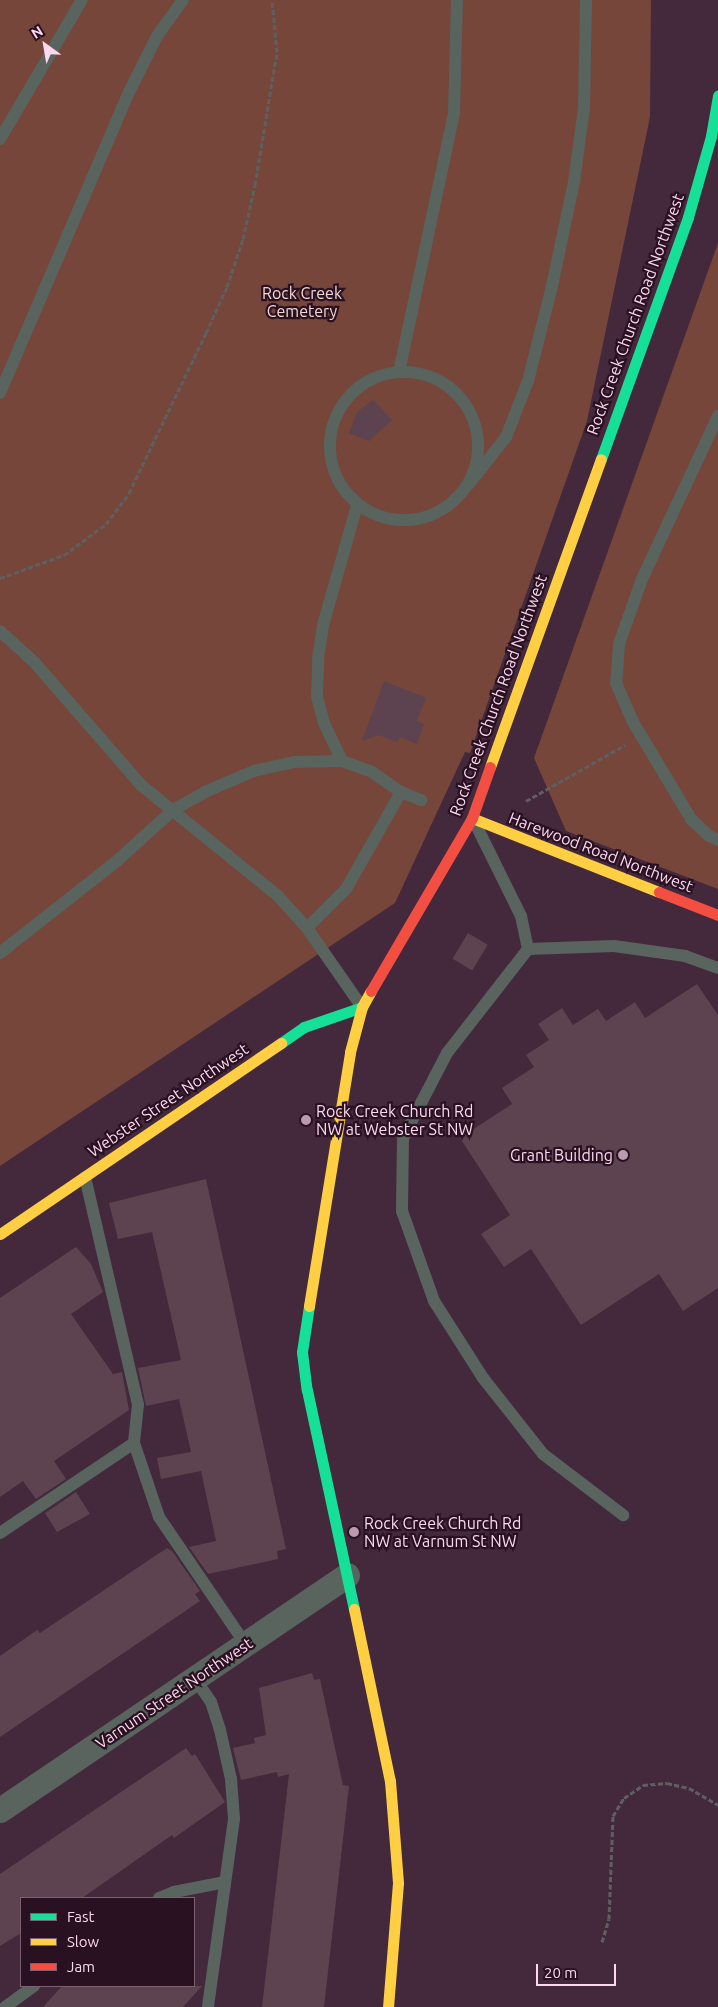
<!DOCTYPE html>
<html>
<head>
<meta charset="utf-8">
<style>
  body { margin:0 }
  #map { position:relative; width:718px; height:2007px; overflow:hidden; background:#44283c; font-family:Ubuntu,sans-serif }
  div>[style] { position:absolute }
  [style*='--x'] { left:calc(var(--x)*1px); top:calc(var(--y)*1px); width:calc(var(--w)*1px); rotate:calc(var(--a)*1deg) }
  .green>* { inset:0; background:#754639 }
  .building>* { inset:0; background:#5d4350; transform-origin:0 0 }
  .path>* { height:3px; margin-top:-1.5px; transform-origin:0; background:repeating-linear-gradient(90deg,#5e5f61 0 5px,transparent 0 7.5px) }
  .lane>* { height:12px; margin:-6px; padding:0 6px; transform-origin:6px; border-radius:6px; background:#59645f }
  .lane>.ring { margin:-6px; padding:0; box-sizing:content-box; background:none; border:12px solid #59645f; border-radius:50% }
  .street>* { height:25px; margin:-12.5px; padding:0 12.5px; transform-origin:12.5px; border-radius:12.5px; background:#59645f }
  .fast>* { height:11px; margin:-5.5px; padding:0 5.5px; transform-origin:5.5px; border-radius:5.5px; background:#16e098 }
  .slow>* { height:11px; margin:-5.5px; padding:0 5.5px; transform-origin:5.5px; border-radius:5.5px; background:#ffcf43 }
  .jam>* { height:11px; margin:-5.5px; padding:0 5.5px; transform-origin:5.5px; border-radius:5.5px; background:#f24e42 }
  .dots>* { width:14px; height:14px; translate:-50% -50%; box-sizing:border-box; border:2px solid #291121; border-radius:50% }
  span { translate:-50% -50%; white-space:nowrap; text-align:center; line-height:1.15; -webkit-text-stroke:4.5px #291121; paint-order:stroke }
  .park-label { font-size:16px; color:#f2dad1 }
  .street-label { font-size:16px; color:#fbd8ed }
  .poi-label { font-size:16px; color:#fbd8ed }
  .left { translate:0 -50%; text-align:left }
  .right { translate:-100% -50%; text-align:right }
  .legend { position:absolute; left:20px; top:1897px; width:175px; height:90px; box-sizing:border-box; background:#291121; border:1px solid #7d6173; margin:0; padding:6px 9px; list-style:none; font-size:15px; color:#fbd8ed }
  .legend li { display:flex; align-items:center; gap:10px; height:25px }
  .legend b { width:25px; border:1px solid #7d6173 }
  .north { position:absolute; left:20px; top:20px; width:50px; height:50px; -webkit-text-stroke:4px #291121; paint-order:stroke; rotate:328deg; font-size:14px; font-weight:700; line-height:20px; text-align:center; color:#fbd8ed }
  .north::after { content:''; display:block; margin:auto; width:18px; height:22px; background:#fbd8ed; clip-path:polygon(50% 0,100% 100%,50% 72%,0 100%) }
  .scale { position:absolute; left:536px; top:1964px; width:80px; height:22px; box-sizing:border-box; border:2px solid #fbd8ed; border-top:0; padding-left:6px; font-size:15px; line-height:18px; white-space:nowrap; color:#fbd8ed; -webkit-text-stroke:4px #291121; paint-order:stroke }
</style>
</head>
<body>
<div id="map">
  <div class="green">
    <div style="clip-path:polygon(0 0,651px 0,650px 117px,587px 421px,470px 753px,465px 752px,395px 903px,0 1166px)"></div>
    <div style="clip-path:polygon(718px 243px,718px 889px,566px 831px,534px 758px)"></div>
  </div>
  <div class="building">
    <div style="clip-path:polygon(373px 400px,392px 420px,369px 441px,349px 433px,357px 412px)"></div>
    <div style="clip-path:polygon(384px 681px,426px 698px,417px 721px,424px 724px,417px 744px,400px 737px,397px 742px,379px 735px,362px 741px)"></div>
    <div style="left:468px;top:933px;width:23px;height:30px;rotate:31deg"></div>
    <div style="clip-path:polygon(697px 984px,718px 1015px,718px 1288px,683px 1311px,659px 1274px,581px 1325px,531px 1249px,504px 1267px,481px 1234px,510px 1215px,460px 1138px,512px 1104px,502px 1088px,534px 1067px,526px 1055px,549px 1040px,538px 1024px,562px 1008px,573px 1025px,598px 1009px,606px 1021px,635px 1002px,645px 1018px)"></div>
    <div style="clip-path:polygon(206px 1179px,286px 1549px,277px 1551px,278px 1559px,208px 1574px,189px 1547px,216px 1541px,201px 1471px,161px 1479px,157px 1458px,191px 1452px,179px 1399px,146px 1406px,138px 1368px,181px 1360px,152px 1232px,118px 1239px,109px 1203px)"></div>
    <div style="clip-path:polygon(76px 1247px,91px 1264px,103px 1292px,71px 1314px,113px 1374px,122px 1372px,129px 1410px,54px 1461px,66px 1479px,36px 1499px,23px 1481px,0 1497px,0 1298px)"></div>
    <div style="clip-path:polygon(76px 1492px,90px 1514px,57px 1532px,45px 1513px)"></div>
    <div style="clip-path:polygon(167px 1548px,172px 1551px,200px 1591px,195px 1594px,200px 1601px,0 1737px,0 1656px,37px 1630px,40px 1633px)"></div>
    <div style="clip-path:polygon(312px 1673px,314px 1680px,320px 1679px,343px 1785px,349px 1786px,324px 2007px,262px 2007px,289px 1774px,278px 1777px,277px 1772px,241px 1780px,233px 1748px,255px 1743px,254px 1738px,266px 1735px,259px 1688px)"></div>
    <div style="clip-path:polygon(186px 1748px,192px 1756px,195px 1754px,225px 1802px,174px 1838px,172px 1835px,82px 1898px,21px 1898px,21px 1933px,0 1946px,0 1874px)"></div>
    <div style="clip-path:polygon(62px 1986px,202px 1986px,183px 2007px,43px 2007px)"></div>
  </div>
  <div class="path">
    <div style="--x:0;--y:578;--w:68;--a:-19.8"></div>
    <div style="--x:64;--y:555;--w:52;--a:-36.4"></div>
    <div style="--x:106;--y:524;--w:39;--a:-53"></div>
    <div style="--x:129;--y:493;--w:178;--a:-64.3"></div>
    <div style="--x:206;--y:333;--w:51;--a:-65.5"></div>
    <div style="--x:227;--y:287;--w:51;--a:-71.6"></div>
    <div style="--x:243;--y:239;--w:55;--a:-77.5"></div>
    <div style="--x:255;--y:185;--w:135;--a:-80.6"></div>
    <div style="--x:277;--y:52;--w:52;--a:-95.5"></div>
    <div style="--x:526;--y:801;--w:114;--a:-29.5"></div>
    <div style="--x:602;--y:1942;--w:24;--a:-73"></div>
    <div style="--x:609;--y:1919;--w:103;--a:-87.8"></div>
    <div style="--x:613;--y:1816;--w:21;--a:-59"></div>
    <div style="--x:624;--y:1798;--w:23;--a:-34"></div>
    <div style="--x:643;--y:1785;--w:24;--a:-5"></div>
    <div style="--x:667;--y:1783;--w:23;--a:13"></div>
    <div style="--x:689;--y:1788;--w:34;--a:30"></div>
  </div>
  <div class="lane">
    <div style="--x:0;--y:139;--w:161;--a:-59.5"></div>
    <div class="ring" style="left:330px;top:372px;width:136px;height:136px"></div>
    <div style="--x:399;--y:372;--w:265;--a:-78"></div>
    <div style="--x:454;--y:113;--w:113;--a:-88.5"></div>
    <div style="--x:0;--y:393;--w:327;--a:-66.8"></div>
    <div style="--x:129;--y:92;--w:63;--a:-63.4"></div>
    <div style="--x:157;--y:36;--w:44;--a:-54.2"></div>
    <div style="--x:718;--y:416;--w:180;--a:115"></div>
    <div style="--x:642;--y:579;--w:69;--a:109.5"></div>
    <div style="--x:619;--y:644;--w:39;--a:94"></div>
    <div style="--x:616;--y:683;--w:43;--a:66.4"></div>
    <div style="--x:633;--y:722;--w:113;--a:59.1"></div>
    <div style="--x:691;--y:819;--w:25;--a:43"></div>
    <div style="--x:709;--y:836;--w:10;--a:24"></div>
    <div style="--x:468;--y:485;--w:61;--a:-51.6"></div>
    <div style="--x:506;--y:437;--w:60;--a:-68.6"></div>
    <div style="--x:528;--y:381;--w:98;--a:-75.8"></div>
    <div style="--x:552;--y:286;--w:106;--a:-78.1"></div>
    <div style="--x:574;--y:182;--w:75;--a:-82.3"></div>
    <div style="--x:584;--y:108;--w:108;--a:-88.9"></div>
    <div style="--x:0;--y:631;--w:47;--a:42.4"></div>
    <div style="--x:35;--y:663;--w:162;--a:49"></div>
    <div style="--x:141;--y:785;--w:175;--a:39"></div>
    <div style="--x:277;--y:895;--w:45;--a:47.7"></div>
    <div style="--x:307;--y:928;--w:96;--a:55.2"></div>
    <div style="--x:342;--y:761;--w:42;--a:-115.3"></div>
    <div style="--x:324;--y:723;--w:28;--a:-105"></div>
    <div style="--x:317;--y:696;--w:38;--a:-88"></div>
    <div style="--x:318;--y:658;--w:33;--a:-81"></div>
    <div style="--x:323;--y:625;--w:124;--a:-74.1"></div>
    <div style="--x:475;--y:823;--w:104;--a:63.7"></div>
    <div style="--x:521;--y:916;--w:34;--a:78"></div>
    <div style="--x:528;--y:949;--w:132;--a:127.9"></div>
    <div style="--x:447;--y:1053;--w:96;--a:117.4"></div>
    <div style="--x:403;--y:1138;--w:73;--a:90.8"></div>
    <div style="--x:402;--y:1211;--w:96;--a:70.4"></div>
    <div style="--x:434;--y:1301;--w:91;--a:57.5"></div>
    <div style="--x:483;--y:1378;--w:97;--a:51.7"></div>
    <div style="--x:543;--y:1454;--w:101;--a:37.3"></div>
    <div style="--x:307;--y:928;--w:55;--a:-45"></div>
    <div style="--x:346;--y:889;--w:112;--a:-60.4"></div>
    <div style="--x:528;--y:949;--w:86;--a:-2"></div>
    <div style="--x:614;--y:946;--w:72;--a:8"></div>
    <div style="--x:685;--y:956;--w:35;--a:20"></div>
    <div style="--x:0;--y:953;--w:150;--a:-38.2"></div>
    <div style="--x:118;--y:860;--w:74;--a:-42.3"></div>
    <div style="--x:173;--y:810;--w:39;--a:-29"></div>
    <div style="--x:207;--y:791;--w:51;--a:-23.1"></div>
    <div style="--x:254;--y:771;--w:41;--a:-12.7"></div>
    <div style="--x:294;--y:762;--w:48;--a:-1.2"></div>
    <div style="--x:342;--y:761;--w:32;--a:20"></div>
    <div style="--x:372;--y:772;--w:35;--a:35"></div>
    <div style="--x:401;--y:792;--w:22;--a:22"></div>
    <div style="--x:85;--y:1177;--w:233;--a:76.9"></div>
    <div style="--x:138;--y:1404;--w:39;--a:96"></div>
    <div style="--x:0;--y:1533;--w:161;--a:-33.9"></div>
    <div style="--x:134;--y:1443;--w:78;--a:71.3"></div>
    <div style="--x:159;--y:1517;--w:155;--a:55.8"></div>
    <div style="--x:195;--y:1679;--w:28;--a:55"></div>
    <div style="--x:211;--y:1702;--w:29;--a:72"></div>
    <div style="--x:220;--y:1730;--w:50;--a:77.3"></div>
    <div style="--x:231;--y:1779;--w:40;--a:85.7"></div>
    <div style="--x:234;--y:1819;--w:190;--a:97.9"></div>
    <div style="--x:159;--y:1898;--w:16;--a:-22"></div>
    <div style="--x:174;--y:1892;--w:52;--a:-11.1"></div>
    <div style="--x:5;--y:2007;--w:36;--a:-36"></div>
  </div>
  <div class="street">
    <div style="--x:0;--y:1810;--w:419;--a:-34.1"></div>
  </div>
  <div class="fast">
    <div style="--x:601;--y:459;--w:257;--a:-70.2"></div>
    <div style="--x:688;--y:217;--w:84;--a:-74.1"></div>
    <div style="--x:711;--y:136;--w:41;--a:-80.1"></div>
    <div style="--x:281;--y:1043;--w:28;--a:-35"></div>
    <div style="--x:304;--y:1027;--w:61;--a:-19"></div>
    <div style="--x:309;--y:1306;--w:47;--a:98.7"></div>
    <div style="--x:302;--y:1352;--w:38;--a:83"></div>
    <div style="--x:307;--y:1390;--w:224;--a:77.9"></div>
  </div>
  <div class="slow">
    <div style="--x:490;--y:767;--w:327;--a:-70.2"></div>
    <div style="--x:472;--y:818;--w:201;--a:21.6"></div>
    <div style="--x:0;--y:1234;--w:340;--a:-34.2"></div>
    <div style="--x:309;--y:1306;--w:257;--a:-80.8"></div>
    <div style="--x:350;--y:1052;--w:47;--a:-75.1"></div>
    <div style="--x:362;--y:1007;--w:18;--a:-61"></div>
    <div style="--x:354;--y:1609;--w:176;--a:78.2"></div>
    <div style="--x:390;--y:1781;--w:102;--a:85.5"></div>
    <div style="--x:398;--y:1883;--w:124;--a:94.6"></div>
  </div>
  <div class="jam">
    <div style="--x:659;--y:892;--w:63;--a:21.3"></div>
    <div style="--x:371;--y:991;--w:200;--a:-59.7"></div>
    <div style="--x:472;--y:818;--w:54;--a:-70.6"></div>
  </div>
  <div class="dots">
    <div style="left:306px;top:1120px;background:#bb9aaf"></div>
    <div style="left:623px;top:1155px;background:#bb9aaf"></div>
    <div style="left:354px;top:1532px;background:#bb9aaf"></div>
  </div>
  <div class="park-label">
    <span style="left:302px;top:302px">Rock Creek<br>Cemetery</span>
  </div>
  <div class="street-label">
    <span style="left:635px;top:314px;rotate:-70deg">Rock Creek Church Road Northwest</span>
    <span style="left:498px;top:695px;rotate:-70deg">Rock Creek Church Road Northwest</span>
    <span style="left:601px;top:852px;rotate:21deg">Harewood Road Northwest</span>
    <span style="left:168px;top:1100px;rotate:-34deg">Webster Street Northwest</span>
    <span style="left:174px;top:1693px;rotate:-34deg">Varnum Street Northwest</span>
  </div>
  <div class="poi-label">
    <span class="left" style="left:316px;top:1120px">Rock Creek Church Rd<br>NW at Webster St NW</span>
    <span class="right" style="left:613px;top:1155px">Grant Building</span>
    <span class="left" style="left:364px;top:1532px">Rock Creek Church Rd<br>NW at Varnum St NW</span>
  </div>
  <ul class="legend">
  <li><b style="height:6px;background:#16e098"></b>Fast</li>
  <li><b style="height:6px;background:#ffcf43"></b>Slow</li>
  <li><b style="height:6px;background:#f24e42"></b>Jam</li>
  </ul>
  <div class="north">N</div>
  <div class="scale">20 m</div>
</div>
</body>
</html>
